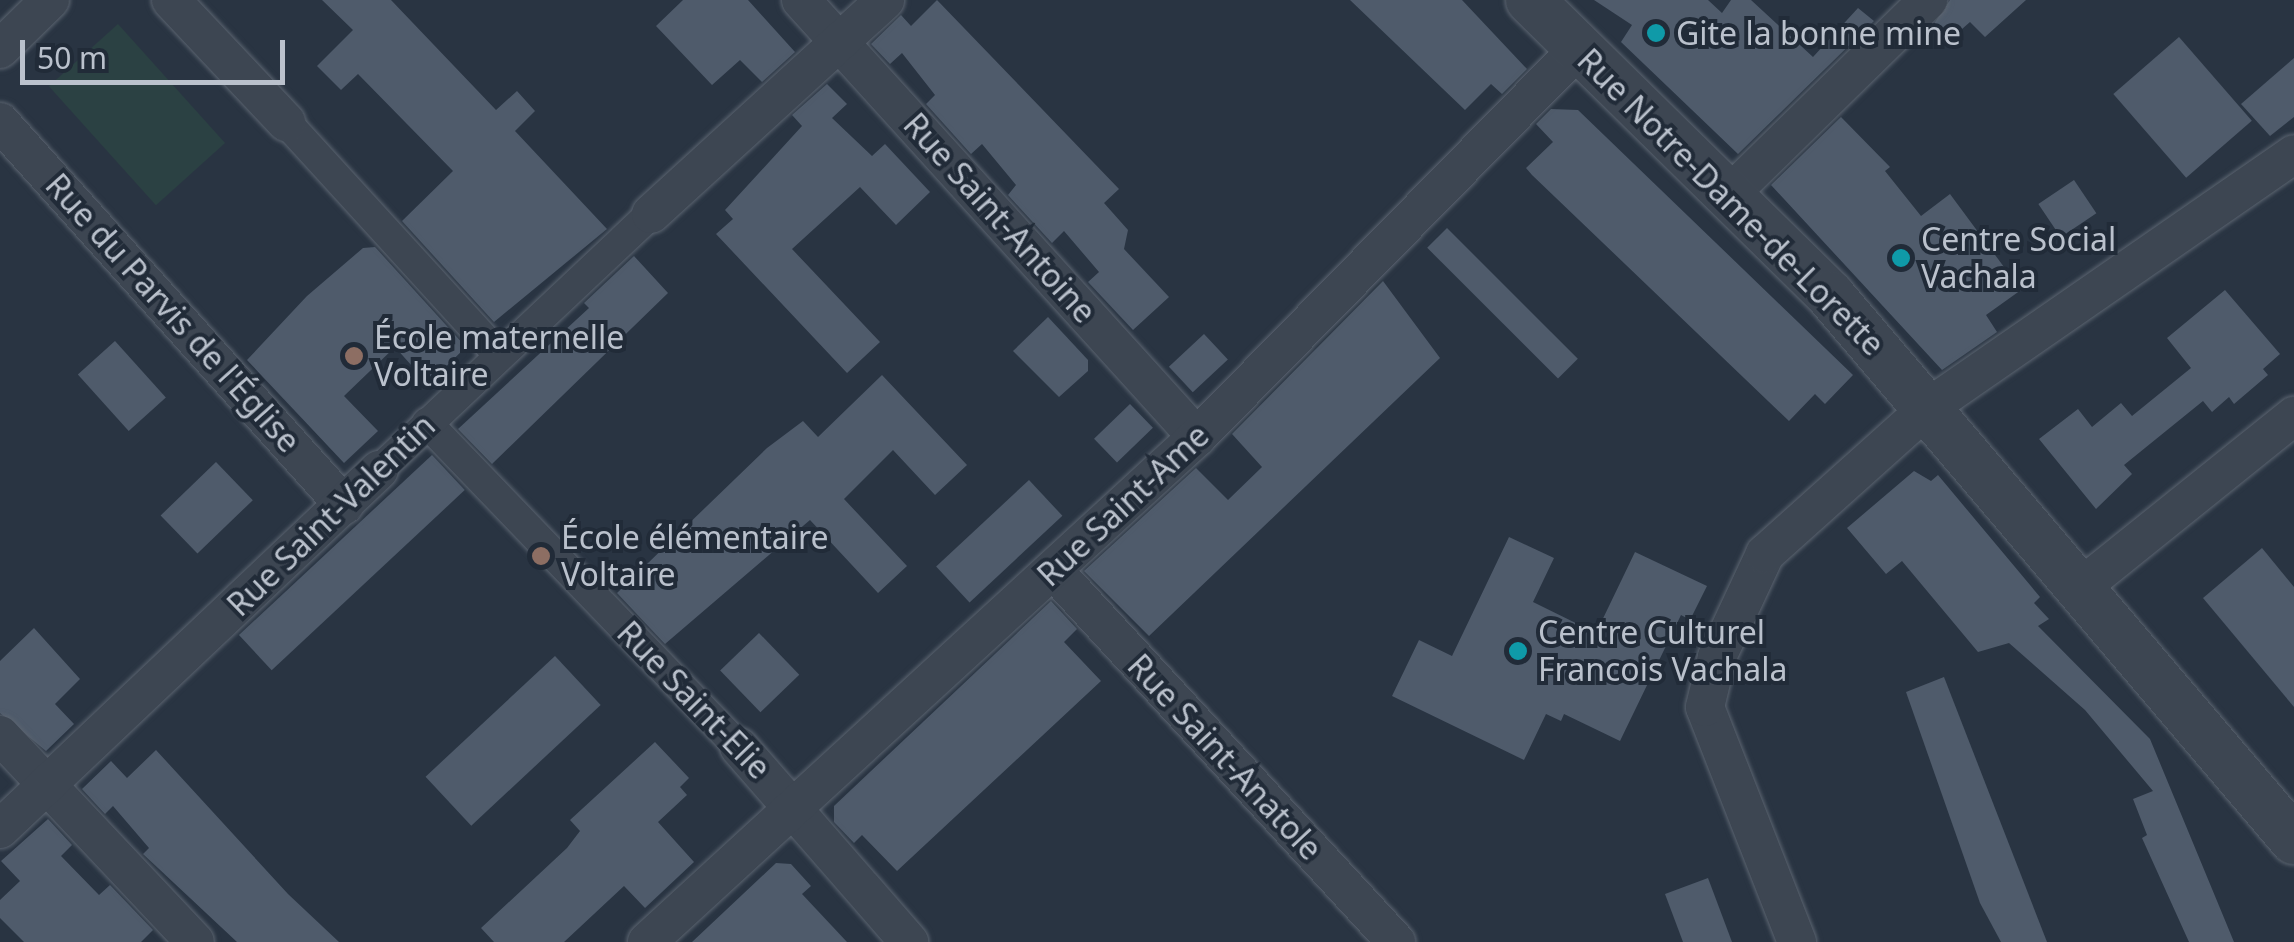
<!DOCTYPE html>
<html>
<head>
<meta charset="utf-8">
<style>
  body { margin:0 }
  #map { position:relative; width:2294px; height:942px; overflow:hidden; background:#293442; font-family:"Noto Sans",sans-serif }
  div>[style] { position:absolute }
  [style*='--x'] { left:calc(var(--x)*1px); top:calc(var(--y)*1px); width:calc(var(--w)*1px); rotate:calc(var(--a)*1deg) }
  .green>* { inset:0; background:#2b4143; transform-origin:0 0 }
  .building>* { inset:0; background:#4f5b6b; transform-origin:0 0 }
  .roads { filter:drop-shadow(0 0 2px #5b6470) drop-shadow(0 0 2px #5b6470) }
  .pedestrian>* { height:30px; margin:-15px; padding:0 15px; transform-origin:15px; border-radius:15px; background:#3d4652 }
  .minor>* { height:38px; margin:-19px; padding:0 19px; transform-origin:19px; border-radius:19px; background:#3d4652 }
  .tertiary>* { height:48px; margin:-24px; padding:0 24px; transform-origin:24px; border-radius:24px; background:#3d4652 }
  .dots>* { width:28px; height:28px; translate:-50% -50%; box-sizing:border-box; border:5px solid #212b38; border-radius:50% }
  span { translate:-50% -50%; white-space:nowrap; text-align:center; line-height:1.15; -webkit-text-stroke:8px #212b38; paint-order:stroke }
  .poi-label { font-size:32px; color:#bac1cc }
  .left { translate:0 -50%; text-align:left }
  .street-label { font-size:32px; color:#bac1cc }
  .scale { position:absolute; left:20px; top:40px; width:265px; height:45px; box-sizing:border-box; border:5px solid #bac1cc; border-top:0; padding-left:12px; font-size:30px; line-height:35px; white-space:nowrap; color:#bac1cc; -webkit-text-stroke:8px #212b38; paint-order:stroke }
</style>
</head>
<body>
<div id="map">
  <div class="green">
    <div style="left:118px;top:24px;width:160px;height:93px;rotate:48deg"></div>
  </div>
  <div class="building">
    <div style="clip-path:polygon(322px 0,391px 0,496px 110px,517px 91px,535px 111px,515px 131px,607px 229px,494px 322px,402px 221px,453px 171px,358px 74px,341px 90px,317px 66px,353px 30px)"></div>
    <div style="clip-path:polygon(683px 0,748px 0,795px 52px,762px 82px,740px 60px,712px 85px,656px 26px)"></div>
    <div style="clip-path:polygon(937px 0,1119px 189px,1104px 203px,1128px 230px,1124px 249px,1169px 297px,1133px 330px,1088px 282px,1099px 272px,1064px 231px,1052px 243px,1008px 195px,1016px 185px,982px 144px,971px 154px,926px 104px,935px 95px,902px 53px,890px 64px,871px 44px,901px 15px,911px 26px)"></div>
    <div style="clip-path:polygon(1350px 0,1462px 0,1527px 69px,1502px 94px,1491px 84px,1465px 110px)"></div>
    <div style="clip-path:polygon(1594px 0,1708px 0,1722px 13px,1731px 0,1751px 0,1813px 57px,1858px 8px,1874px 21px,1738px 154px,1621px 42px,1632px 25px)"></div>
    <div style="clip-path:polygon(1950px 0,2026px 0,1985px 37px,1970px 22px,1945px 44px,1931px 28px)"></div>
    <div style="left:2179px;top:37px;width:111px;height:87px;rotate:49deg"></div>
    <div style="clip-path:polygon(2294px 58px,2294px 117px,2270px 136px,2241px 104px)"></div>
    <div style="clip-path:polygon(827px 84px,847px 104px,832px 118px,872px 156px,885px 144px,930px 192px,896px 225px,860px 187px,792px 249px,880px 342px,847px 373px,716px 234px,733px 219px,725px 210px,802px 126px,792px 115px)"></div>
    <div style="clip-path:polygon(1551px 109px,1578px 110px,1853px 375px,1825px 404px,1815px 394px,1789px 421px,1532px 175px,1526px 168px,1553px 142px,1536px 124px)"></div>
    <div style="clip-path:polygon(1841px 117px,1890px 167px,1885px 171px,1921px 216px,1950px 194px,2021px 290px,1986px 315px,1997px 332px,1942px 370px,1771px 185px)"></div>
    <div style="left:2074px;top:180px;width:40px;height:43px;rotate:56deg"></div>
    <div style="left:1447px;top:228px;width:185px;height:28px;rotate:45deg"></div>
    <div style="clip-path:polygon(375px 247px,466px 347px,428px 384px,395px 347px,344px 396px,378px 431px,344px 463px,247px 360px,307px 296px,363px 248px)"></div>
    <div style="clip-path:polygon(634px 256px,668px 293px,492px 464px,458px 429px,589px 308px,584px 303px)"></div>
    <div style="clip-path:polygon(1383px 281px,1440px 358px,1149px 636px,1084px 571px,1196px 468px,1228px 500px,1262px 467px,1232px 434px)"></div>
    <div style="clip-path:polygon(2225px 290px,2280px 354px,2263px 369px,2268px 375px,2234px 404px,2229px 397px,2212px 412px,2203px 401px,2124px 465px,2132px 474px,2096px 509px,2039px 439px,2078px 409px,2092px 427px,2121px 403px,2132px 416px,2191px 368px,2167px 338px)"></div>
    <div style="clip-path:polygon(1048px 317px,1088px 360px,1088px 371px,1059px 397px,1013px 351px)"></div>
    <div style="left:1204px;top:334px;width:35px;height:48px;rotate:47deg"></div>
    <div style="left:115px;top:341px;width:76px;height:50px;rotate:48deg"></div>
    <div style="clip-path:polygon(882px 375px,967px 465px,935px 495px,893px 450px,844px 499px,907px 566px,878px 593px,810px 520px,665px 644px,617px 593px,767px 448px,803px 421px,818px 437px)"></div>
    <div style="left:1130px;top:404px;width:33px;height:50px;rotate:46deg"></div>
    <div style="left:432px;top:455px;width:48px;height:264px;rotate:47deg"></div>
    <div style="left:216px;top:462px;width:53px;height:77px;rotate:46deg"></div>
    <div style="clip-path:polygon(1914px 471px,1931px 481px,1938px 475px,2040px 597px,2034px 603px,2049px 619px,2038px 626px,2150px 739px,2234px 942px,2189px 942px,2142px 838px,2147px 835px,2133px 799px,2153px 791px,2085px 710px,2009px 643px,1978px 652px,1902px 561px,1886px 574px,1847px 528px)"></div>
    <div style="left:1029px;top:480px;width:49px;height:127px;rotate:47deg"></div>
    <div style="clip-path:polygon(1509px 537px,1554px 558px,1533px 602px,1596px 633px,1635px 552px,1707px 586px,1690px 620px,1681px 615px,1620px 741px,1564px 714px,1561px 721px,1546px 714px,1524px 760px,1392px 696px,1419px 640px,1452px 656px)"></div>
    <div style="clip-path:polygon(2262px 548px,2294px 587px,2294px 707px,2203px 598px)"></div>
    <div style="clip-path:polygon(1051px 601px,1077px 629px,1064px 642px,1101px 681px,897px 871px,862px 835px,854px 843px,834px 822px,834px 806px)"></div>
    <div style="clip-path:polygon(34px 628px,80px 679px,55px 704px,74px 724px,46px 751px,0 713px,0 661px)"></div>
    <div style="left:759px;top:633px;width:58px;height:54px;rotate:46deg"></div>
    <div style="left:555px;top:656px;width:67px;height:177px;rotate:47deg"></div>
    <div style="clip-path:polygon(1944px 677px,2047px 942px,2001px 942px,1980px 903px,1906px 692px)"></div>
    <div style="clip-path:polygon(655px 742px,689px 778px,680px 787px,687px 795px,658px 822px,694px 862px,645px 908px,624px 886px,564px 942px,494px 942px,481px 928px,567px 848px,580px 831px,570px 820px)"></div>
    <div style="clip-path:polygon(156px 750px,288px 894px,339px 942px,237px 942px,143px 854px,149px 848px,113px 806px,105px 814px,82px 789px,111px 761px,127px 778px)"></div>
    <div style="clip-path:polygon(48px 819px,72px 845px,61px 856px,99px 895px,110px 885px,153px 930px,141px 942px,24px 942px,0 918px,0 900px,20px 881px,1px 861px)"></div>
    <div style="clip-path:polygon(776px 863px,791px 864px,811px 886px,802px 894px,847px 942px,692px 942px)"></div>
    <div style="clip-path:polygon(1708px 878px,1732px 942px,1683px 942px,1665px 894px)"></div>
  </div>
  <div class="roads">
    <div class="pedestrian">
      <div style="--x:286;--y:122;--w:311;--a:47.6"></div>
      <div style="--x:427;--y:423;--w:450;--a:46.1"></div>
      <div style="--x:379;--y:470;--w:374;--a:-43.3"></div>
    </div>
    <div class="minor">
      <div style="--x:171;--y:0;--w:168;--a:46.7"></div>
      <div style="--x:801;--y:0;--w:590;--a:47.82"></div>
      <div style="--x:0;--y:49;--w:70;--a:-44.4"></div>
      <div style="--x:0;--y:122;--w:515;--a:48.07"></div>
      <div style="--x:1731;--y:193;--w:276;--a:-44.4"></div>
      <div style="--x:651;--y:214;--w:317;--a:-42.4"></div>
      <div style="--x:1054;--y:571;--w:505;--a:47.33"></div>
      <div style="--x:2080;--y:588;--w:275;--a:-38.8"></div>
      <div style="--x:0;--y:735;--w:284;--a:46.7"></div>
      <div style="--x:739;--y:747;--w:259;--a:48.9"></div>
      <div style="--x:0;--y:829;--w:522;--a:-43.45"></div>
      <div style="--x:647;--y:942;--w:747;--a:-42.56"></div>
      <div style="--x:1197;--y:437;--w:545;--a:-45.52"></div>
      <div style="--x:1797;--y:942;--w:252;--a:-111.4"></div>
      <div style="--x:1705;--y:707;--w:51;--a:-76.5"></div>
      <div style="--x:1717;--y:657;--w:114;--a:-65"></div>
      <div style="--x:1765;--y:554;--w:220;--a:-41.9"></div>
      <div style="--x:1929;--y:407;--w:444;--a:-34.7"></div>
    </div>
    <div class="tertiary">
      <div style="--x:1530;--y:0;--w:421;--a:44.5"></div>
      <div style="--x:1830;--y:295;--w:716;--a:49.59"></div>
    </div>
  </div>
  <div class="dots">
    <div style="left:1656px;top:33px;background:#0f9aa8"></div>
    <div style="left:1901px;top:258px;background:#0f9aa8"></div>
    <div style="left:354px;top:356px;background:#8d6e63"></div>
    <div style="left:541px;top:556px;background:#8d6e63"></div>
    <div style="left:1518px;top:651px;background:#0f9aa8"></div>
  </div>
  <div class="poi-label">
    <span class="left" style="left:1676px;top:33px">Gite la bonne mine</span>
    <span class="left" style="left:1921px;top:258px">Centre Social<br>Vachala</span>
    <span class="left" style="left:374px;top:356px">École maternelle<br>Voltaire</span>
    <span class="left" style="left:561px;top:556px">École élémentaire<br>Voltaire</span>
    <span class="left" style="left:1538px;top:651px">Centre Culturel<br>Francois Vachala</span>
  </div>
  <div class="street-label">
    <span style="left:1731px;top:202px;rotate:45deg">Rue Notre-Dame-de-Lorette</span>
    <span style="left:1000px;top:218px;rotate:48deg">Rue Saint-Antoine</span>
    <span style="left:173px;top:313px;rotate:48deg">Rue du Parvis de l'Église</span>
    <span style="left:1123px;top:505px;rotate:-43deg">Rue Saint-Ame</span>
    <span style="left:331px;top:515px;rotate:-44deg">Rue Saint-Valentin</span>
    <span style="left:694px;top:700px;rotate:46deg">Rue Saint-Elie</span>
    <span style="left:1225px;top:757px;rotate:47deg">Rue Saint-Anatole</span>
  </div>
  <div class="scale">50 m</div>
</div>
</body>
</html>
